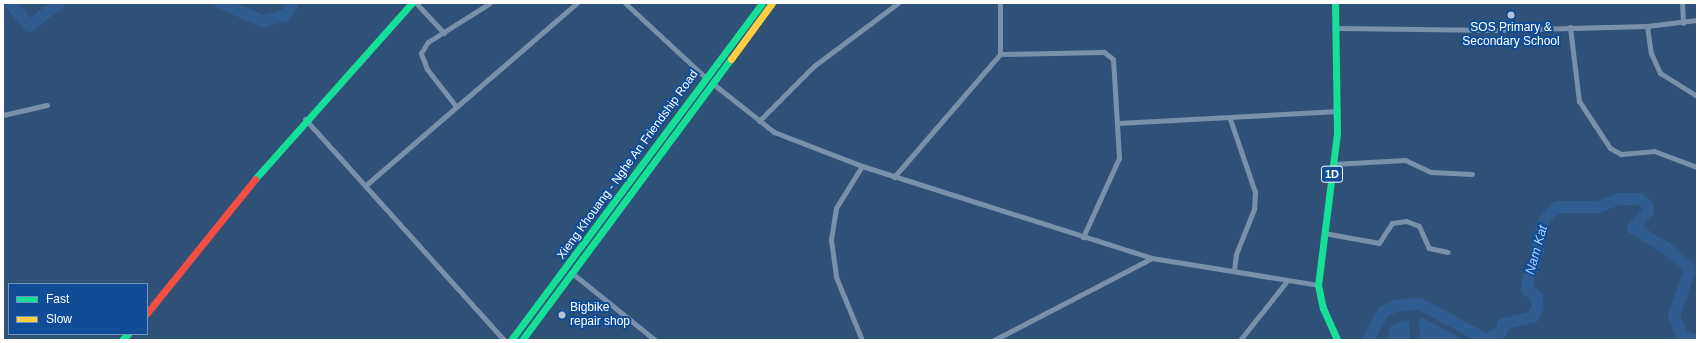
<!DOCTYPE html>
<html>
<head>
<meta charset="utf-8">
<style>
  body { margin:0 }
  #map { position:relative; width:1700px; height:343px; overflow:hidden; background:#2f5077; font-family:Arial,sans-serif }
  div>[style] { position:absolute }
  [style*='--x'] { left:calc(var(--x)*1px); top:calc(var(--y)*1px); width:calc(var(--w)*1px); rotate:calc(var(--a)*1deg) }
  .water>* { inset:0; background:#305c90 }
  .river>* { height:12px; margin:-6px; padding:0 6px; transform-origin:6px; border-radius:6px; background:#305c90 }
  .building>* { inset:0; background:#4a6585; transform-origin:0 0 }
  .street>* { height:5px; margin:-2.5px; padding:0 2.5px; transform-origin:2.5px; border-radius:2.5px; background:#7890a9 }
  .fast>* { height:7px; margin:-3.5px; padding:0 3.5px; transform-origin:3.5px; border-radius:3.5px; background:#16e098 }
  .slow>* { height:7px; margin:-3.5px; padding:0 3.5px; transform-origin:3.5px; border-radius:3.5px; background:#ffcf43 }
  .jam>* { height:7px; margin:-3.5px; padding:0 3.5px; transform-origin:3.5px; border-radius:3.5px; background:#f24e42 }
  .dots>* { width:11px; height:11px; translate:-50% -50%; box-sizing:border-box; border:2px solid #104d96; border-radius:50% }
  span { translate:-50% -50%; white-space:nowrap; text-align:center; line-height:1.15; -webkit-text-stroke:4px #104d96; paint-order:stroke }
  .shield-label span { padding:1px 3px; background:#104d96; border:1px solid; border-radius:3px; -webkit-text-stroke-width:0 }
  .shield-label { font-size:11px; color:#fff; font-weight:700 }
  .poi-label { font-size:12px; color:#fff }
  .left { translate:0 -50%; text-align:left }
  .street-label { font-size:12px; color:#fff }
  .water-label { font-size:13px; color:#abd1fb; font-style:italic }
  .frame { position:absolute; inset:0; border:4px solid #fff; pointer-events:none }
  .legend { position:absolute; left:8px; top:283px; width:140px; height:52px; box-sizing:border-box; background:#104d96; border:1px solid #7094c0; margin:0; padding:5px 7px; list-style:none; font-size:12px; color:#fff }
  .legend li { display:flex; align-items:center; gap:8px; height:20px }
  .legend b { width:20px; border:1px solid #7094c0 }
</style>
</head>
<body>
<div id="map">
  <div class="water">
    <div style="clip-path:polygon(1423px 318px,1459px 337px,1461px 340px,1421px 340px,1418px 319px)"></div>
    <div style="clip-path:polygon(1402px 320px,1409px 321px,1410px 340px,1388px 340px,1390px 327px)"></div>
  </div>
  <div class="river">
    <div style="--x:10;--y:3;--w:30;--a:50"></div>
    <div style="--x:29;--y:26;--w:39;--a:-37"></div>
    <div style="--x:220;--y:3;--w:47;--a:22.7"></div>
    <div style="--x:263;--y:21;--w:24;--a:-15"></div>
    <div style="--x:286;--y:15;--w:14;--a:-60"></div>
    <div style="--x:1368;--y:340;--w:32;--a:-62"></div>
    <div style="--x:1383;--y:312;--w:13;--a:-27"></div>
    <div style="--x:1395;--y:306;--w:25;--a:-5"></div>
    <div style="--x:1420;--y:304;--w:74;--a:28.3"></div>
    <div style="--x:1485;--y:339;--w:17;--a:-21"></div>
    <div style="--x:1501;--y:333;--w:9;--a:-77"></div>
    <div style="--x:1503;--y:324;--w:31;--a:-13"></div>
    <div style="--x:1533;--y:317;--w:11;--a:-63"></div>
    <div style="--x:1538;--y:307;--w:10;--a:-96"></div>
    <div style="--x:1537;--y:297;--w:12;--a:-145"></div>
    <div style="--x:1527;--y:290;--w:9;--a:-84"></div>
    <div style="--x:1528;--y:281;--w:33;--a:-72"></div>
    <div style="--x:1538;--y:250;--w:16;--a:-86"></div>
    <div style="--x:1539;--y:234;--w:17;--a:-66"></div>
    <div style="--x:1546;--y:218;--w:16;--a:-45"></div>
    <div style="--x:1557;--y:207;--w:41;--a:0"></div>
    <div style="--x:1598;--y:207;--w:22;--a:-21"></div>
    <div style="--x:1619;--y:199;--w:21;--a:0"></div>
    <div style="--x:1640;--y:199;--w:11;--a:45"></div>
    <div style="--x:1648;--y:207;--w:5;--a:90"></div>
    <div style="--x:1648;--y:212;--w:22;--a:133"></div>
    <div style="--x:1633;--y:228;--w:37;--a:31"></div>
    <div style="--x:1665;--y:247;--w:33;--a:41"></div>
    <div style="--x:1690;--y:269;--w:50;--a:108.8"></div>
    <div style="--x:1674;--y:316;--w:21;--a:67"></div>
    <div style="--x:1682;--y:335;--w:12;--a:24"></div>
  </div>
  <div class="building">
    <div style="left:562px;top:308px;width:7px;height:11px;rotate:34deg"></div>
  </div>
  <div class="street">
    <div style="--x:416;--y:3;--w:41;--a:47"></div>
    <div style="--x:625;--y:3;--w:110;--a:42.8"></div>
    <div style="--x:1682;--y:3;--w:20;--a:87"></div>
    <div style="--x:1647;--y:26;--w:27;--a:82"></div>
    <div style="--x:1651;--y:53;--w:22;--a:66"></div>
    <div style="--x:1660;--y:73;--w:44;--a:31.9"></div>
    <div style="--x:1570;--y:27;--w:75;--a:83.1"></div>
    <div style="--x:1579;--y:101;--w:56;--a:56.6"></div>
    <div style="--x:1610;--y:148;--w:13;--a:29"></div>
    <div style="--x:1621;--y:154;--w:33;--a:-5"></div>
    <div style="--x:1654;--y:151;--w:46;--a:20.4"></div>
    <div style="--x:1336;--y:28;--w:161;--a:0.7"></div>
    <div style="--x:1497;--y:30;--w:150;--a:-1.5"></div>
    <div style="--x:1647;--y:26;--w:50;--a:-6.8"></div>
    <div style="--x:1000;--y:54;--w:104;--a:-1.1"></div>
    <div style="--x:1104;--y:52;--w:11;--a:38"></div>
    <div style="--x:1113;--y:59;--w:99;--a:86.5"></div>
    <div style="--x:1119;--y:158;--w:87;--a:114.5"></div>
    <div style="--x:712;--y:83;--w:79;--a:38.3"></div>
    <div style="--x:774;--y:132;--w:94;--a:21.1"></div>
    <div style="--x:862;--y:166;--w:304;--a:17.6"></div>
    <div style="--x:1152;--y:258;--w:168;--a:9.2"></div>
    <div style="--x:455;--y:105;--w:46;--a:-127.9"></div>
    <div style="--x:427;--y:69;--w:17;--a:-111"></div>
    <div style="--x:421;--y:53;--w:13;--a:-58"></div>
    <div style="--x:428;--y:42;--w:73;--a:-32.2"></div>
    <div style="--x:3;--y:115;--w:45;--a:-12.8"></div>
    <div style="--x:305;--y:119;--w:297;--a:48"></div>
    <div style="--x:1230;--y:119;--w:77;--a:71.1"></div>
    <div style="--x:1255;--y:192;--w:17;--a:93"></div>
    <div style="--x:1254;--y:209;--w:48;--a:111.8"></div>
    <div style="--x:1236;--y:254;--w:17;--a:97"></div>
    <div style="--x:759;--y:121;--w:78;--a:-45"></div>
    <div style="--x:814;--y:66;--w:105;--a:-36.9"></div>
    <div style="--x:1118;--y:123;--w:220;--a:-3.1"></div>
    <div style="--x:1333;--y:164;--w:72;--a:-3.2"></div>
    <div style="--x:1405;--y:160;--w:29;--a:25"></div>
    <div style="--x:1431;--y:172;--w:41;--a:2.8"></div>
    <div style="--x:862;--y:166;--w:49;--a:121.8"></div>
    <div style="--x:836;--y:208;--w:32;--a:99"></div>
    <div style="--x:831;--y:240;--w:37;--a:82"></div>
    <div style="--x:836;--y:277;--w:68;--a:67.6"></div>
    <div style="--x:894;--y:177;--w:162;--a:-49.2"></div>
    <div style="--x:1000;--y:54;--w:51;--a:-90"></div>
    <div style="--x:366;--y:185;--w:279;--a:-40.8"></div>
    <div style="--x:1324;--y:233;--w:56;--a:10.3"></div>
    <div style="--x:1379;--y:243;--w:24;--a:-57"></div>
    <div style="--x:1392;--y:223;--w:14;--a:-8"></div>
    <div style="--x:1406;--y:221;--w:14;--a:21"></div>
    <div style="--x:1419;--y:226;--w:24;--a:66"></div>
    <div style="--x:1429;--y:248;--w:19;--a:12"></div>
    <div style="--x:572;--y:273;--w:107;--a:38.9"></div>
    <div style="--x:994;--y:340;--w:178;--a:-27.4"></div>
    <div style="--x:1240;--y:340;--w:75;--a:-51.5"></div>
  </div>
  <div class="fast">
    <div style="--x:1335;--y:3;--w:130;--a:89.1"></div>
    <div style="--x:1337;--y:133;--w:153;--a:97.1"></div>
    <div style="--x:1318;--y:285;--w:24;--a:78"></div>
    <div style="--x:1323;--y:308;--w:35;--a:66"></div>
    <div style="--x:255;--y:179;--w:236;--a:-48.3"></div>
    <div style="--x:122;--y:340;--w:8;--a:-45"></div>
    <div style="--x:511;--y:340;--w:420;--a:-53.3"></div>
    <div style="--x:522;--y:340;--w:350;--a:-53.4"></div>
  </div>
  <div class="slow">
    <div style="--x:731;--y:59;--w:69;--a:-53.8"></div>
  </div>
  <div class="jam">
    <div style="--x:147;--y:313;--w:172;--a:-51.1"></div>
  </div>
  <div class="dots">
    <div style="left:1511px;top:15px;background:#b6c2cf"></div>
    <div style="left:562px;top:315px;background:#b6c2cf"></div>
  </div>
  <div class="shield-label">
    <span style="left:1332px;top:174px">1D</span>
  </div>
  <div class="poi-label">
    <span style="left:1511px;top:35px">SOS Primary &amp;<br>Secondary School</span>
    <span class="left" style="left:570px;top:315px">Bigbike<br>repair shop</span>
  </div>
  <div class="street-label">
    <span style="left:628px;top:165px;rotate:-54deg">Xieng Khouang - Nghe An Friendship Road</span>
  </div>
  <div class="water-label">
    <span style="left:1537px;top:250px;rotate:-74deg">Nam Kat</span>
  </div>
  <div class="frame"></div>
  <ul class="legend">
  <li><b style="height:5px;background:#16e098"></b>Fast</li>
  <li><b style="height:5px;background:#ffcf43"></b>Slow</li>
  </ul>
</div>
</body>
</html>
